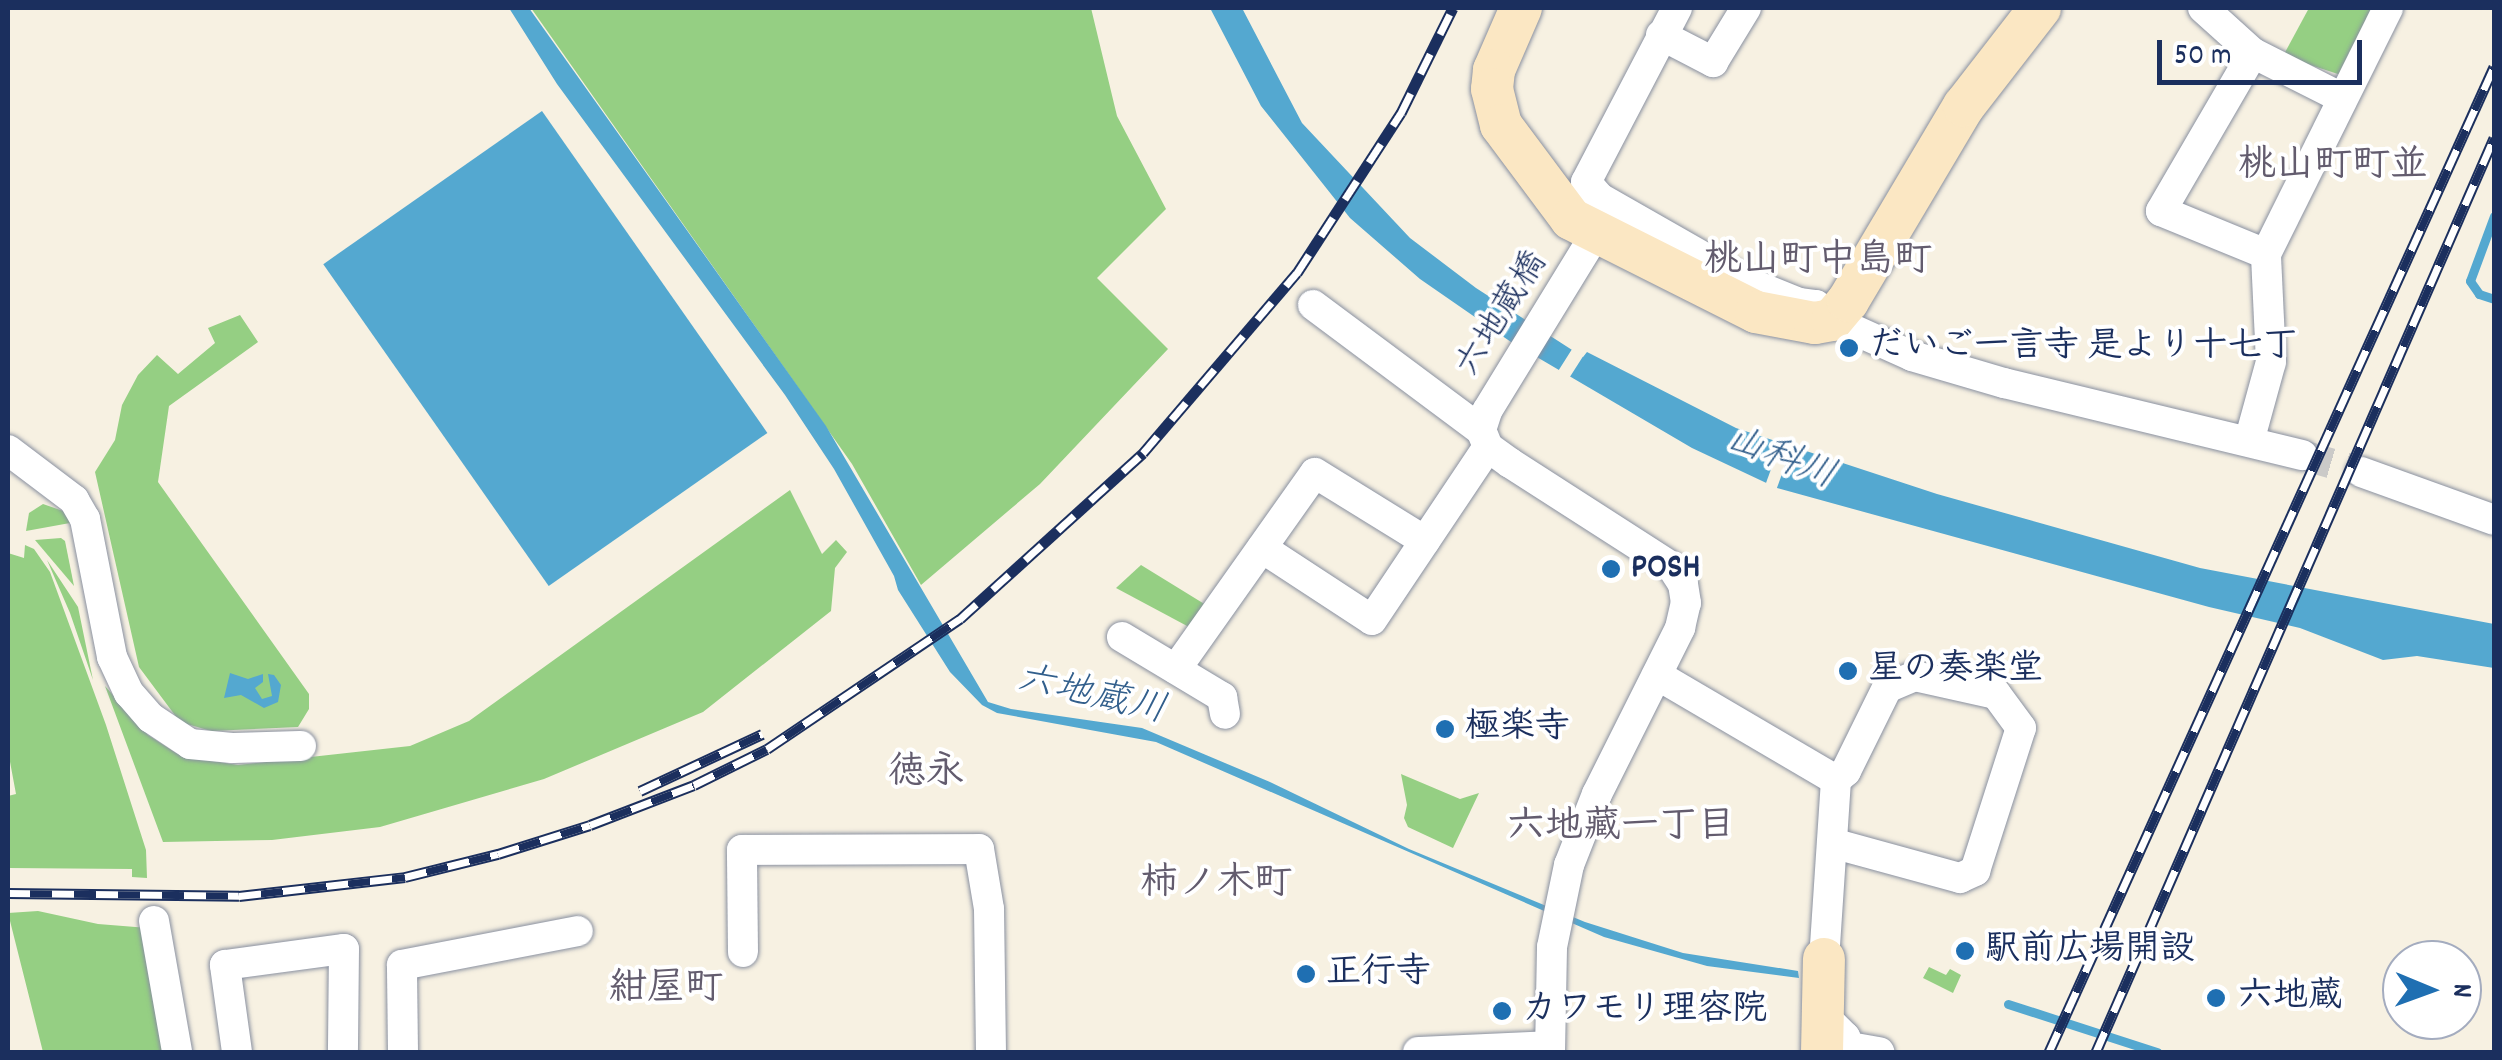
<!DOCTYPE html>
<html>
<head>
<meta charset="utf-8">
<style>
  body { margin:0 }
  #map { position:relative; width:2502px; height:1060px; overflow:hidden; background:#f7f1e2; font-family:Dekko,"Klee One",sans-serif }
  div>[style] { position:absolute }
  [style*='--x'] { left:calc(var(--x)*1px); top:calc(var(--y)*1px); width:calc(var(--w)*1px); rotate:calc(var(--a)*1deg) }
  .green>* { inset:0; background:#95cf83 }
  .water>* { inset:0; background:#54a8d0; transform-origin:0 0 }
  .pier>* { inset:0; background:#f7f1e2; transform-origin:0 0 }
  .stream>* { height:9px; margin:-4.5px; padding:0 4.5px; transform-origin:4.5px; border-radius:4.5px; background:#54a8d0 }
  .street-tunnel>* { height:30px; margin-top:-15px; transform-origin:0; background:repeating-linear-gradient(90deg,#cbcac8 0 30px,transparent 0 45px) }
  .roads { filter:drop-shadow(0 0 2px #8990a0) drop-shadow(0 0 2px #8990a0) }
  .street>* { height:30px; margin:-15px; padding:0 15px; transform-origin:15px; border-radius:15px; background:#fff }
  .secondary>* { height:42px; margin:-21px; padding:0 21px; transform-origin:21px; border-radius:21px; background:#fbe7c3 }
  .rail>* { height:11px; margin-top:-5.5px; transform-origin:0; background:repeating-linear-gradient(90deg,#fff 0 22px,#1b2f5e 0 44px); box-sizing:border-box; border-block:2px solid #1b2f5e }
  .dots>* { width:28px; height:28px; translate:-50% -50%; box-sizing:border-box; border:5px solid #fff; border-radius:50% }
  span { translate:-50% -50%; white-space:nowrap; text-align:center; line-height:1.15; -webkit-text-stroke:8px #fff; paint-order:stroke }
  .street-label { font-size:35px; color:#1b2f5e }
  .poi-label { font-size:35px; color:#1b2f5e; font-weight:700 }
  .left { translate:0 -50%; text-align:left }
  .neighbourhood-label { font-size:38px; color:#635c6e; font-weight:700 }
  .water-label { font-size:38px; color:#325f8c; font-style:italic }
  .frame { position:absolute; inset:0; border:10px solid #1b2f5e; pointer-events:none }
  .north { position:absolute; left:2382px; top:940px; width:100px; height:100px; box-sizing:border-box; background:#fff; border:2px solid #a4acbf; border-radius:50%; rotate:91deg; font-size:28px; font-weight:700; line-height:40px; text-align:center; color:#1b2f5e }
  .north::after { content:''; display:block; margin:auto; width:35px; height:45px; background:#1f6fb2; clip-path:polygon(50% 0,100% 100%,50% 72%,0 100%) }
  .scale { position:absolute; left:2157px; top:40px; width:205px; height:45px; box-sizing:border-box; border:5px solid #1b2f5e; border-top:0; padding-left:12px; font-size:30px; line-height:35px; white-space:nowrap; color:#1b2f5e; -webkit-text-stroke:8px #fff; paint-order:stroke }
</style>
</head>
<body>
<div id="map">
  <div class="green">
    <div style="clip-path:polygon(531px 8px,1091px 8px,1117px 116px,1166px 209px,1097px 278px,1168px 349px,1040px 484px,921px 585px,852px 464px)"></div>
    <div style="clip-path:polygon(2309px 8px,2374px 8px,2344px 76px,2283px 56px)"></div>
    <div style="clip-path:polygon(240px 315px,258px 342px,169px 406px,158px 482px,309px 694px,309px 709px,298px 727px,211px 731px,180px 722px,139px 667px,95px 472px,115px 440px,122px 405px,138px 375px,157px 355px,178px 374px,215px 343px,208px 328px)"></div>
    <div style="clip-path:polygon(790px 490px,822px 554px,836px 540px,847px 552px,835px 568px,831px 611px,703px 712px,544px 779px,380px 827px,272px 840px,163px 842px,105px 686px,148px 735px,176px 753px,200px 759px,238px 765px,410px 746px,469px 721px)"></div>
    <div style="clip-path:polygon(43px 504px,66px 512px,70px 523px,26px 531px,29px 513px)"></div>
    <div style="clip-path:polygon(61px 538px,65px 541px,74px 586px,35px 540px)"></div>
    <div style="clip-path:polygon(25px 545px,34px 549px,50px 572px,106px 725px,146px 850px,147px 878px,132px 877px,132px 869px,8px 868px,8px 796px,16px 794px,8px 751px,8px 553px,24px 558px)"></div>
    <div style="clip-path:polygon(47px 560px,78px 607px,93px 680px,70px 613px)"></div>
    <div style="clip-path:polygon(1141px 565px,1206px 605px,1189px 627px,1116px 588px)"></div>
    <div style="clip-path:polygon(1401px 774px,1460px 799px,1479px 793px,1453px 848px,1408px 827px,1404px 818px,1407px 805px)"></div>
    <div style="clip-path:polygon(38px 911px,98px 924px,148px 928px,171px 1052px,43px 1052px,8px 913px)"></div>
    <div style="clip-path:polygon(1929px 967px,1946px 975px,1950px 969px,1961px 975px,1953px 993px,1923px 978px)"></div>
  </div>
  <div class="water">
    <div style="clip-path:polygon(509px 8px,529px 8px,826px 426px,988px 702px,1011px 709px,1142px 728px,1270px 782px,1409px 849px,1585px 922px,1683px 953px,1798px 971px,1799px 978px,1707px 966px,1604px 937px,1156px 742px,997px 713px,982px 705px,950px 672px,898px 590px,894px 576px,834px 469px,785px 395px,557px 84px)"></div>
    <div style="clip-path:polygon(1210px 8px,1242px 8px,1302px 123px,1410px 238px,1476px 288px,1583px 357px,1587px 352px,1736px 428px,1937px 494px,2200px 568px,2494px 624px,2494px 668px,2417px 656px,2383px 660px,2300px 628px,2209px 607px,1777px 488px,1692px 448px,1511px 342px,1420px 279px,1350px 218px,1261px 106px)"></div>
    <div style="left:542px;top:111px;width:393px;height:267px;rotate:55deg"></div>
    <div style="clip-path:polygon(230px 673px,248px 679px,263px 674px,263px 682px,255px 688px,262px 699px,272px 696px,268px 674px,274px 675px,281px 685px,278px 702px,264px 708px,241px 695px,224px 698px)"></div>
  </div>
  <div class="pier">
    <div style="clip-path:polygon(1574px 346px,1582px 351px,1589px 347px,1566px 383px,1555px 376px)"></div>
    <div style="left:1782px;top:439px;width:12px;height:51px;rotate:20deg"></div>
  </div>
  <div class="stream">
    <div style="--x:2494;--y:216;--w:69;--a:110.3"></div>
    <div style="--x:2470;--y:281;--w:16;--a:55"></div>
    <div style="--x:2479;--y:294;--w:16;--a:18"></div>
    <div style="--x:2008;--y:1004;--w:157;--a:17.9"></div>
  </div>
  <div class="street-tunnel">
    <div style="--x:2302;--y:455;--w:61;--a:16.1"></div>
  </div>
  <div class="roads">
    <div class="street">
      <div style="--x:1677;--y:8;--w:196;--a:117.6"></div>
      <div style="--x:1586;--y:182;--w:21;--a:49"></div>
      <div style="--x:1600;--y:198;--w:169;--a:29.7"></div>
      <div style="--x:1747;--y:282;--w:56;--a:22"></div>
      <div style="--x:1799;--y:303;--w:17;--a:7"></div>
      <div style="--x:1816;--y:305;--w:22;--a:43"></div>
      <div style="--x:1832;--y:320;--w:88;--a:24.2"></div>
      <div style="--x:1912;--y:356;--w:96;--a:16.4"></div>
      <div style="--x:2004;--y:383;--w:307;--a:13.6"></div>
      <div style="--x:2203;--y:8;--w:67;--a:42"></div>
      <div style="--x:2253;--y:53;--w:100;--a:26.8"></div>
      <div style="--x:1661;--y:35;--w:59;--a:27.4"></div>
      <div style="--x:1713;--y:62;--w:63;--a:-58.6"></div>
      <div style="--x:2253;--y:53;--w:183;--a:120.2"></div>
      <div style="--x:2161;--y:211;--w:113;--a:22.3"></div>
      <div style="--x:1313;--y:305;--w:209;--a:36.7"></div>
      <div style="--x:2250;--y:438;--w:79;--a:-74.6"></div>
      <div style="--x:2271;--y:362;--w:108;--a:-92.7"></div>
      <div style="--x:2266;--y:254;--w:275;--a:-63.6"></div>
      <div style="--x:8;--y:450;--w:83;--a:37.1"></div>
      <div style="--x:74;--y:500;--w:22;--a:60"></div>
      <div style="--x:85;--y:519;--w:141;--a:78.9"></div>
      <div style="--x:112;--y:657;--w:40;--a:65"></div>
      <div style="--x:129;--y:693;--w:33;--a:49"></div>
      <div style="--x:151;--y:718;--w:47;--a:33.7"></div>
      <div style="--x:190;--y:744;--w:42;--a:5.4"></div>
      <div style="--x:232;--y:748;--w:69;--a:-1.7"></div>
      <div style="--x:2361;--y:472;--w:141;--a:19.8"></div>
      <div style="--x:1262;--y:548;--w:131;--a:33.2"></div>
      <div style="--x:1372;--y:620;--w:208;--a:-56.2"></div>
      <div style="--x:1122;--y:637;--w:117;--a:31"></div>
      <div style="--x:1222;--y:697;--w:17;--a:80"></div>
      <div style="--x:1176;--y:669;--w:240;--a:-54.7"></div>
      <div style="--x:1315;--y:473;--w:129;--a:31.7"></div>
      <div style="--x:1657;--y:675;--w:208;--a:30.4"></div>
      <div style="--x:1836;--y:780;--w:179;--a:93.8"></div>
      <div style="--x:1832;--y:843;--w:133;--a:15.3"></div>
      <div style="--x:1960;--y:878;--w:17;--a:-25"></div>
      <div style="--x:1975;--y:871;--w:150;--a:-72.2"></div>
      <div style="--x:2021;--y:728;--w:42;--a:-126.3"></div>
      <div style="--x:1996;--y:694;--w:83;--a:-167.5"></div>
      <div style="--x:1915;--y:676;--w:30;--a:157"></div>
      <div style="--x:1887;--y:688;--w:93;--a:116.3"></div>
      <div style="--x:1846;--y:771;--w:13;--a:138"></div>
      <div style="--x:154;--y:921;--w:133;--a:80"></div>
      <div style="--x:743;--y:952;--w:102;--a:-90.6"></div>
      <div style="--x:742;--y:850;--w:237;--a:-0.2"></div>
      <div style="--x:979;--y:849;--w:61;--a:80.5"></div>
      <div style="--x:989;--y:909;--w:143;--a:89.2"></div>
      <div style="--x:1822;--y:1014;--w:33;--a:45"></div>
      <div style="--x:1845;--y:1037;--w:9;--a:96"></div>
      <div style="--x:1844;--y:1046;--w:36;--a:10"></div>
      <div style="--x:237;--y:1052;--w:88;--a:-97.9"></div>
      <div style="--x:225;--y:965;--w:120;--a:-7.7"></div>
      <div style="--x:344;--y:949;--w:103;--a:90.6"></div>
      <div style="--x:403;--y:1052;--w:87;--a:-90.7"></div>
      <div style="--x:402;--y:965;--w:179;--a:-10.9"></div>
      <div style="--x:1418;--y:1052;--w:131;--a:-2.6"></div>
      <div style="--x:1550;--y:1052;--w:105;--a:-88.9"></div>
      <div style="--x:1552;--y:947;--w:84;--a:-78.3"></div>
      <div style="--x:1569;--y:865;--w:76;--a:-68.5"></div>
      <div style="--x:1597;--y:794;--w:186;--a:-63.4"></div>
      <div style="--x:1680;--y:628;--w:26;--a:-77"></div>
      <div style="--x:1686;--y:603;--w:19;--a:-99"></div>
      <div style="--x:1683;--y:584;--w:20;--a:-123"></div>
      <div style="--x:1672;--y:567;--w:193;--a:-147.3"></div>
      <div style="--x:1510;--y:463;--w:27;--a:-144"></div>
      <div style="--x:1488;--y:447;--w:18;--a:-112"></div>
      <div style="--x:1481;--y:430;--w:20;--a:-72"></div>
      <div style="--x:1487;--y:411;--w:209;--a:-58.5"></div>
    </div>
    <div class="secondary">
      <div style="--x:1521;--y:8;--w:68;--a:113.5"></div>
      <div style="--x:1494;--y:70;--w:19;--a:96"></div>
      <div style="--x:1492;--y:89;--w:37;--a:76"></div>
      <div style="--x:1501;--y:125;--w:117;--a:53.3"></div>
      <div style="--x:1571;--y:219;--w:207;--a:26.7"></div>
      <div style="--x:1756;--y:312;--w:60;--a:10.6"></div>
      <div style="--x:1815;--y:323;--w:17;--a:-10"></div>
      <div style="--x:1832;--y:320;--w:25;--a:-50"></div>
      <div style="--x:1848;--y:301;--w:227;--a:-59.3"></div>
      <div style="--x:1964;--y:106;--w:124;--a:-52.2"></div>
      <div style="--x:1822;--y:1052;--w:93;--a:-88.8"></div>
    </div>
  </div>
  <div class="rail">
    <div style="--x:640;--y:791;--w:135;--a:-25"></div>
    <div style="--x:8;--y:893;--w:231;--a:0.7"></div>
    <div style="--x:239;--y:896;--w:167;--a:-6.5"></div>
    <div style="--x:405;--y:877;--w:96;--a:-13.9"></div>
    <div style="--x:498;--y:854;--w:96;--a:-17.5"></div>
    <div style="--x:590;--y:825;--w:111;--a:-21"></div>
    <div style="--x:694;--y:785;--w:81;--a:-26.3"></div>
    <div style="--x:767;--y:749;--w:233;--a:-34"></div>
    <div style="--x:960;--y:619;--w:247;--a:-42.2"></div>
    <div style="--x:1143;--y:453;--w:237;--a:-49.5"></div>
    <div style="--x:1297;--y:273;--w:191;--a:-57"></div>
    <div style="--x:1401;--y:113;--w:117;--a:-63.7"></div>
    <div style="--x:2049;--y:1052;--w:1081;--a:-65.69"></div>
    <div style="--x:2096;--y:1052;--w:997;--a:-66.47"></div>
  </div>
  <div class="dots">
    <div style="left:1849px;top:348px;background:#1f6fb2"></div>
    <div style="left:1611px;top:569px;background:#1f6fb2"></div>
    <div style="left:1848px;top:671px;background:#1f6fb2"></div>
    <div style="left:1445px;top:729px;background:#1f6fb2"></div>
    <div style="left:1965px;top:951px;background:#1f6fb2"></div>
    <div style="left:1306px;top:974px;background:#1f6fb2"></div>
    <div style="left:2216px;top:998px;background:#1f6fb2"></div>
    <div style="left:1502px;top:1011px;background:#1f6fb2"></div>
  </div>
  <div class="street-label">
    <span style="left:1503px;top:315px;rotate:-58deg">六地蔵橋</span>
  </div>
  <div class="poi-label">
    <span class="left" style="left:1869px;top:348px">だいご一言寺 是より十七丁</span>
    <span class="left" style="left:1631px;top:569px">POSH</span>
    <span class="left" style="left:1868px;top:671px">星の奏楽堂</span>
    <span class="left" style="left:1465px;top:729px">極楽寺</span>
    <span class="left" style="left:1985px;top:951px">駅前広場開設</span>
    <span class="left" style="left:1326px;top:974px">正行寺</span>
    <span class="left" style="left:2238px;top:998px">六地蔵</span>
    <span class="left" style="left:1522px;top:1011px">カワモリ理容院</span>
  </div>
  <div class="neighbourhood-label">
    <span style="left:2333px;top:168px">桃山町町並</span>
    <span style="left:1818px;top:263px">桃山町中島町</span>
    <span style="left:926px;top:775px">徳永</span>
    <span style="left:1621px;top:829px">六地藏一丁目</span>
    <span style="left:1216px;top:886px">柿ノ木町</span>
    <span style="left:666px;top:991px">紺屋町</span>
  </div>
  <div class="water-label">
    <span style="left:1780px;top:460px;rotate:21deg">山科川</span>
    <span style="left:1091px;top:697px;rotate:13deg">六地蔵川</span>
  </div>
  <div class="frame"></div>
  <div class="north">N</div>
  <div class="scale">50 m</div>
</div>
</body>
</html>
